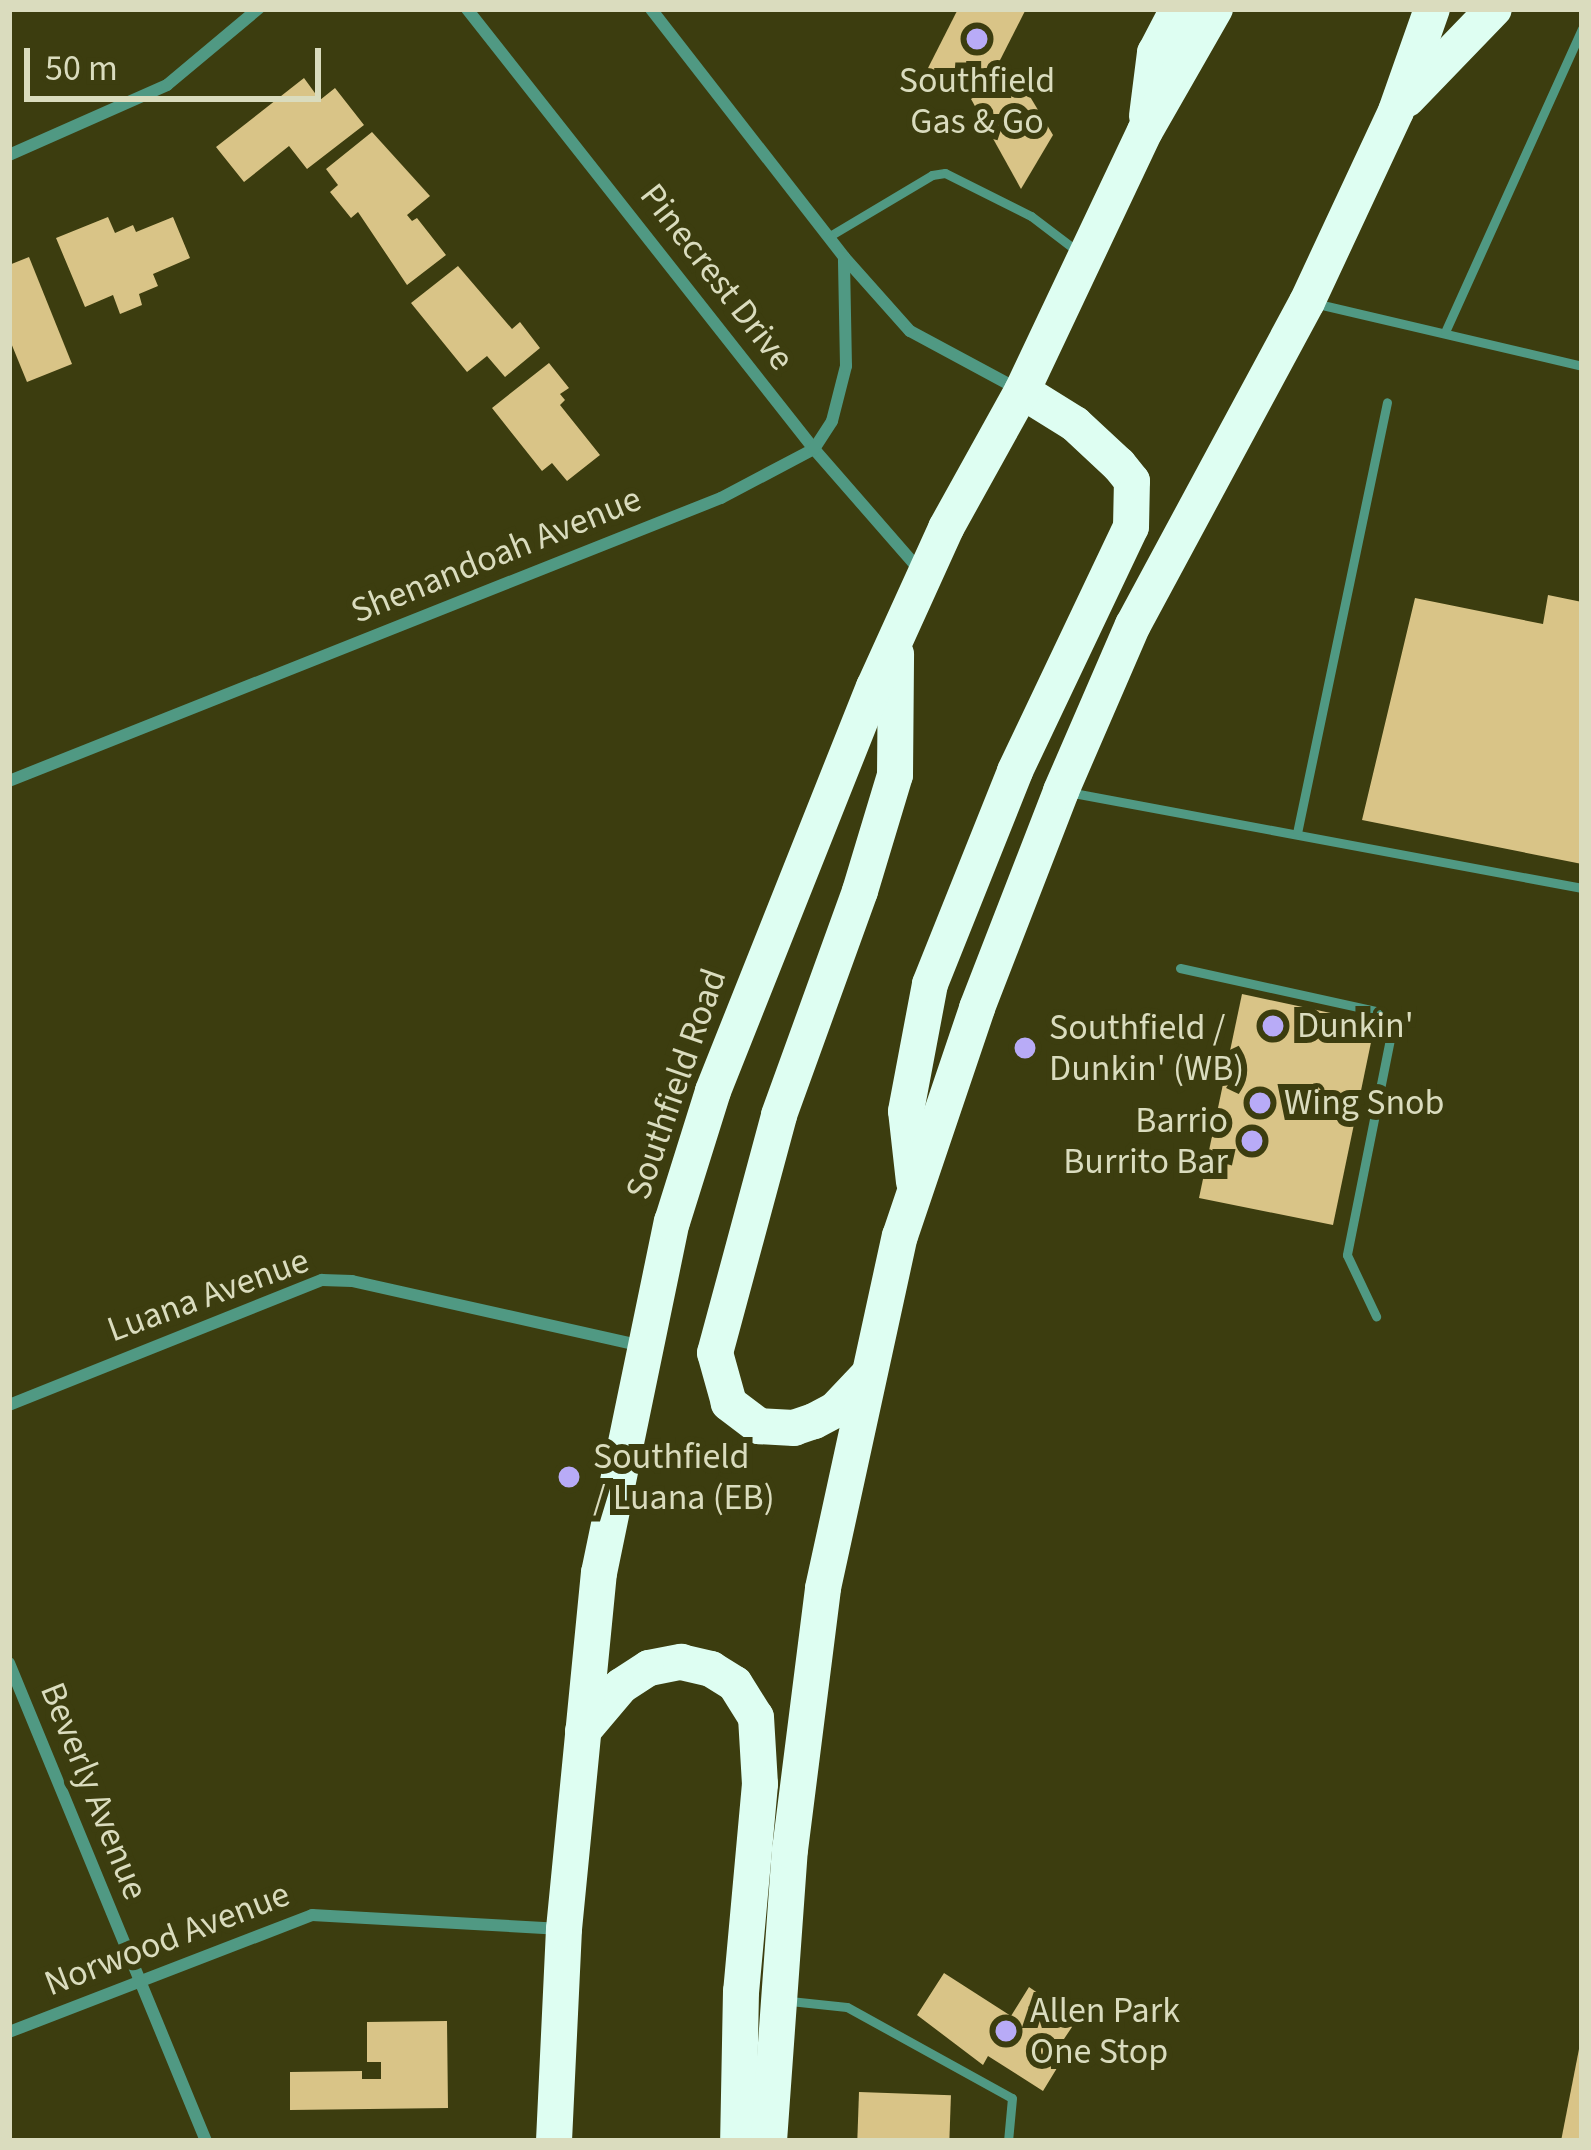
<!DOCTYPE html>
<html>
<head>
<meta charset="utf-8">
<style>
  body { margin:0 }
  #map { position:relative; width:1591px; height:2150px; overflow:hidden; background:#3c3d0f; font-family:"Source Sans 3",sans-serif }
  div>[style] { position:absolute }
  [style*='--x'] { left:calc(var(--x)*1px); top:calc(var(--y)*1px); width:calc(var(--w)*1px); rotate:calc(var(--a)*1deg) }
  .building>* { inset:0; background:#d9c487; transform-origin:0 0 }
  .lane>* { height:9px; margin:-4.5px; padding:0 4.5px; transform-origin:4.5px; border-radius:4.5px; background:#509983 }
  .street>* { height:12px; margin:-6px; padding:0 6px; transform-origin:6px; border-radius:6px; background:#509983 }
  .highway>* { height:36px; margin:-18px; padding:0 18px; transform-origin:18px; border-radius:18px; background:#defef2 }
  .dots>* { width:33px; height:33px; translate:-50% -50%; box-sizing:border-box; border:6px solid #3c3d0f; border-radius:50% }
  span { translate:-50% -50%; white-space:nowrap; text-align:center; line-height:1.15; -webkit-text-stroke:12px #3c3d0f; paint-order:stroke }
  .poi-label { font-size:36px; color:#dadcbe }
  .left { translate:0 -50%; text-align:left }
  .right { translate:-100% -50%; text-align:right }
  .street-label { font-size:36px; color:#dadcbe }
  .frame { position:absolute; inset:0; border:12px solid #dadcbe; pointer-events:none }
  .scale { position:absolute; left:24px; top:48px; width:297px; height:54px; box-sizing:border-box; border:6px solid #dadcbe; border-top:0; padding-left:15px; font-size:36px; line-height:42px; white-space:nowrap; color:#dadcbe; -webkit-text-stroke:9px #3c3d0f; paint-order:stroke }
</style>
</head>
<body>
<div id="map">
  <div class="building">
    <div style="clip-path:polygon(958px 9px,1026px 9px,995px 70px,964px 91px,926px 72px)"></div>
    <div style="clip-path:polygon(1014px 70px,1053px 135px,1021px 189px,971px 99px)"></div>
    <div style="clip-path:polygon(304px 78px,320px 100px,335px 88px,364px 125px,307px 169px,289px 146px,244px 182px,216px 147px)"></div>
    <div style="clip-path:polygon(372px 132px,430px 196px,407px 215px,412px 221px,417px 218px,446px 255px,407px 285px,358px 212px,351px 218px,330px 192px,338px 185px,326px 169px)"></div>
    <div style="clip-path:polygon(108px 217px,115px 233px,133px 225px,136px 232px,173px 217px,190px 258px,153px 274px,158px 286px,139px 294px,142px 305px,120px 314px,113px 295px,85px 307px,56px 238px)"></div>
    <div style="clip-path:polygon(29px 257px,72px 364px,27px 382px,9px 338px,9px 265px)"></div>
    <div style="clip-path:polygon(458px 266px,512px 329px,520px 322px,540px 348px,505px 377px,487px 356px,467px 372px,411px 303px)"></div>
    <div style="clip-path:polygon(549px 363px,569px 388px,560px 394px,565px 400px,560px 405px,600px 455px,567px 481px,552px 463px,542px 471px,492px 408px)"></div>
    <div style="clip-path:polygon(1548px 595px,1582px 602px,1582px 864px,1362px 820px,1415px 598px,1543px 624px)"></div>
    <div style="clip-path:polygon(1242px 994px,1368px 1021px,1374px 1028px,1333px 1225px,1199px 1198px)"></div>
    <div style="clip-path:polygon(944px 1973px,1011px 2016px,1029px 1987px,1051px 2002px,1058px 1992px,1079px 2006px,1073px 2015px,1078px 2018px,1060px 2045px,1068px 2050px,1043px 2091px,988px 2056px,983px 2065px,917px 2015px)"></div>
    <div style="clip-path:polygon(447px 2021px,448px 2108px,290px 2110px,290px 2072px,362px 2071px,362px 2079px,381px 2079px,381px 2062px,367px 2062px,367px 2022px)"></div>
    <div style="clip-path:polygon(1580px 2044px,1582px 2141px,1561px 2141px)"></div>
    <div style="left:859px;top:2092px;width:92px;height:49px;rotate:2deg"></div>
  </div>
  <div class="lane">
    <div style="--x:828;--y:237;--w:121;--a:-30.8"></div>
    <div style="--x:932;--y:175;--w:13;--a:-9"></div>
    <div style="--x:945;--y:173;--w:96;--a:26.6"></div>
    <div style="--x:1031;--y:216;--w:58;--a:37.3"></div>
    <div style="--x:1318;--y:304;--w:271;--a:13.2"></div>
    <div style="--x:1445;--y:332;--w:333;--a:-65.7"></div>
    <div style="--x:1068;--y:792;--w:523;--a:10.58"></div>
    <div style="--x:1297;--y:833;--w:440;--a:-78.2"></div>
    <div style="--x:1180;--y:968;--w:200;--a:12.4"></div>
    <div style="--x:1375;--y:1011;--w:17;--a:45"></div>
    <div style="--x:1387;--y:1023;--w:12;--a:70"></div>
    <div style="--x:1391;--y:1034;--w:225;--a:101.3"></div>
    <div style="--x:1347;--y:1255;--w:68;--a:64.6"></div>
    <div style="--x:790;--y:2001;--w:57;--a:6"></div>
    <div style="--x:847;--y:2007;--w:188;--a:28.9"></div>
    <div style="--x:1012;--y:2098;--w:43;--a:95.3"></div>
  </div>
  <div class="street">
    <div style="--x:467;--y:9;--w:560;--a:51.74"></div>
    <div style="--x:814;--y:449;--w:164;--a:48.9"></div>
    <div style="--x:651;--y:9;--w:314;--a:52.1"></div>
    <div style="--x:844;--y:257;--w:99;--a:48.3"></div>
    <div style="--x:910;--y:331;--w:120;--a:28.3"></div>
    <div style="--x:9;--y:155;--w:173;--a:-23.9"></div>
    <div style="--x:167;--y:85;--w:119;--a:-39.9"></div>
    <div style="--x:9;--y:781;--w:766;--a:-21.68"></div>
    <div style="--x:721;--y:498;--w:105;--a:-27.8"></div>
    <div style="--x:814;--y:449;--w:33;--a:-57"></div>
    <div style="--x:832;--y:421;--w:57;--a:-75.7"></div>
    <div style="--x:846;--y:366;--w:109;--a:-91.1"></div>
    <div style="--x:9;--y:1405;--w:337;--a:-21.8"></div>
    <div style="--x:322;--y:1280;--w:30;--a:2"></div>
    <div style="--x:352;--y:1281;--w:297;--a:12.6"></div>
    <div style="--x:9;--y:1663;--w:517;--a:67.6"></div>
    <div style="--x:9;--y:2032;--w:325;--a:-21.1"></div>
    <div style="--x:312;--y:1915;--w:250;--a:3.2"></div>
  </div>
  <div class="highway">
    <div style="--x:1407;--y:99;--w:125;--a:-46"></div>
    <div style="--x:1147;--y:116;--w:64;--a:-82.8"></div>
    <div style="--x:1155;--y:53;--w:50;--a:-62.4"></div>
    <div style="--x:914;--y:1182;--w:71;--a:-96.4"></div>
    <div style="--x:906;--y:1111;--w:129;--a:-79.3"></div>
    <div style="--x:930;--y:984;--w:229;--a:-68.2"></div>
    <div style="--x:1015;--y:771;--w:270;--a:-64.6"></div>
    <div style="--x:1131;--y:527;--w:46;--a:-88.8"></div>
    <div style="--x:1132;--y:481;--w:21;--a:-129"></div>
    <div style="--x:1119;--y:465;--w:60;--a:-137"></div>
    <div style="--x:1075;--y:424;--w:62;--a:-148.1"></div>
    <div style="--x:869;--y:1374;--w:50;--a:133.4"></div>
    <div style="--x:835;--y:1410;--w:24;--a:152"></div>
    <div style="--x:814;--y:1421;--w:21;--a:161"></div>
    <div style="--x:794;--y:1428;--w:35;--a:-177"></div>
    <div style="--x:759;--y:1426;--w:38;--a:-143"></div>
    <div style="--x:729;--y:1403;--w:52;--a:-105.6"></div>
    <div style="--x:715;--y:1353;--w:246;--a:-74.9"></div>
    <div style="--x:779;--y:1115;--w:238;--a:-70.1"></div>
    <div style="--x:860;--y:891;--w:121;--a:-73.2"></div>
    <div style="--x:895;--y:775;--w:121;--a:-89.5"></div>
    <div style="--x:583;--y:1731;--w:59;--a:-49.8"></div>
    <div style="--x:621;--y:1686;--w:33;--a:-33"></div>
    <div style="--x:649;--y:1668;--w:33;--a:-11"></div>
    <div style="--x:681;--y:1662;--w:31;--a:13"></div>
    <div style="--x:711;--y:1669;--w:28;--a:32"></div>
    <div style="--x:735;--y:1684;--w:39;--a:58"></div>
    <div style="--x:756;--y:1717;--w:67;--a:86.6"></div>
    <div style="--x:760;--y:1784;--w:208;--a:95.2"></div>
    <div style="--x:741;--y:1991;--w:150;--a:91.1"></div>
    <div style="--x:554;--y:2141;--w:212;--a:-87.3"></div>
    <div style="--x:564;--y:1929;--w:358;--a:-84.4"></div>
    <div style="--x:599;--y:1573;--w:359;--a:-78.3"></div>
    <div style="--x:672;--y:1222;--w:137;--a:-72.6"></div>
    <div style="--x:713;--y:1091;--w:435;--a:-68.3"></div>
    <div style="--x:874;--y:687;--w:175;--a:-65.6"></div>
    <div style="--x:946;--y:528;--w:157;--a:-61"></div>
    <div style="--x:1022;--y:391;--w:288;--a:-64.7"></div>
    <div style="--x:1145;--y:131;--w:141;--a:-60.2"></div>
    <div style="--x:769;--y:2141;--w:292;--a:-85.9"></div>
    <div style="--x:790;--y:1850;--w:264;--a:-82.8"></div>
    <div style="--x:823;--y:1588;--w:360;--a:-77.7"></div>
    <div style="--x:900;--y:1236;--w:241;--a:-71.3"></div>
    <div style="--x:977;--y:1008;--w:233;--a:-68.8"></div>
    <div style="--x:1061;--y:791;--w:181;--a:-66.6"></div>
    <div style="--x:1133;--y:625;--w:367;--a:-61.7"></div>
    <div style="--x:1307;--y:302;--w:211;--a:-65"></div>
    <div style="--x:1396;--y:111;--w:108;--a:-70.6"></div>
  </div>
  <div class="dots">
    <div style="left:977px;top:39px;background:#b8abf7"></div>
    <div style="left:1273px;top:1026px;background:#b8abf7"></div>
    <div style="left:1025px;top:1048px;background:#b8abf7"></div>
    <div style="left:1260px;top:1103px;background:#b8abf7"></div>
    <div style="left:1252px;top:1141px;background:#b8abf7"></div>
    <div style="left:569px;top:1477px;background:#b8abf7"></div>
    <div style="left:1006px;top:2031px;background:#b8abf7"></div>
  </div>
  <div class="poi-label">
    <span style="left:977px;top:101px">Southfield<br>Gas &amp; Go</span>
    <span class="left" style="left:1297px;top:1026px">Dunkin'</span>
    <span class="left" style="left:1049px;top:1048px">Southfield /<br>Dunkin' (WB)</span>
    <span class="left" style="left:1284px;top:1103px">Wing Snob</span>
    <span class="right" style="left:1228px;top:1141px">Barrio<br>Burrito Bar</span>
    <span class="left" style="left:593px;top:1477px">Southfield<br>/ Luana (EB)</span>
    <span class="left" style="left:1030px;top:2031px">Allen Park<br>One Stop</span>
  </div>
  <div class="street-label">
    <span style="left:717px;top:277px;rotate:52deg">Pinecrest Drive</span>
    <span style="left:496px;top:555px;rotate:-22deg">Shenandoah Avenue</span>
    <span style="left:676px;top:1084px;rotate:-71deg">Southfield Road</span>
    <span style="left:208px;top:1295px;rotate:-20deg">Luana Avenue</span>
    <span style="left:94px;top:1791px;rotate:68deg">Beverly Avenue</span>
    <span style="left:167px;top:1939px;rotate:-21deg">Norwood Avenue</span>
  </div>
  <div class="frame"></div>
  <div class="scale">50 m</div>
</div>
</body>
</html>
